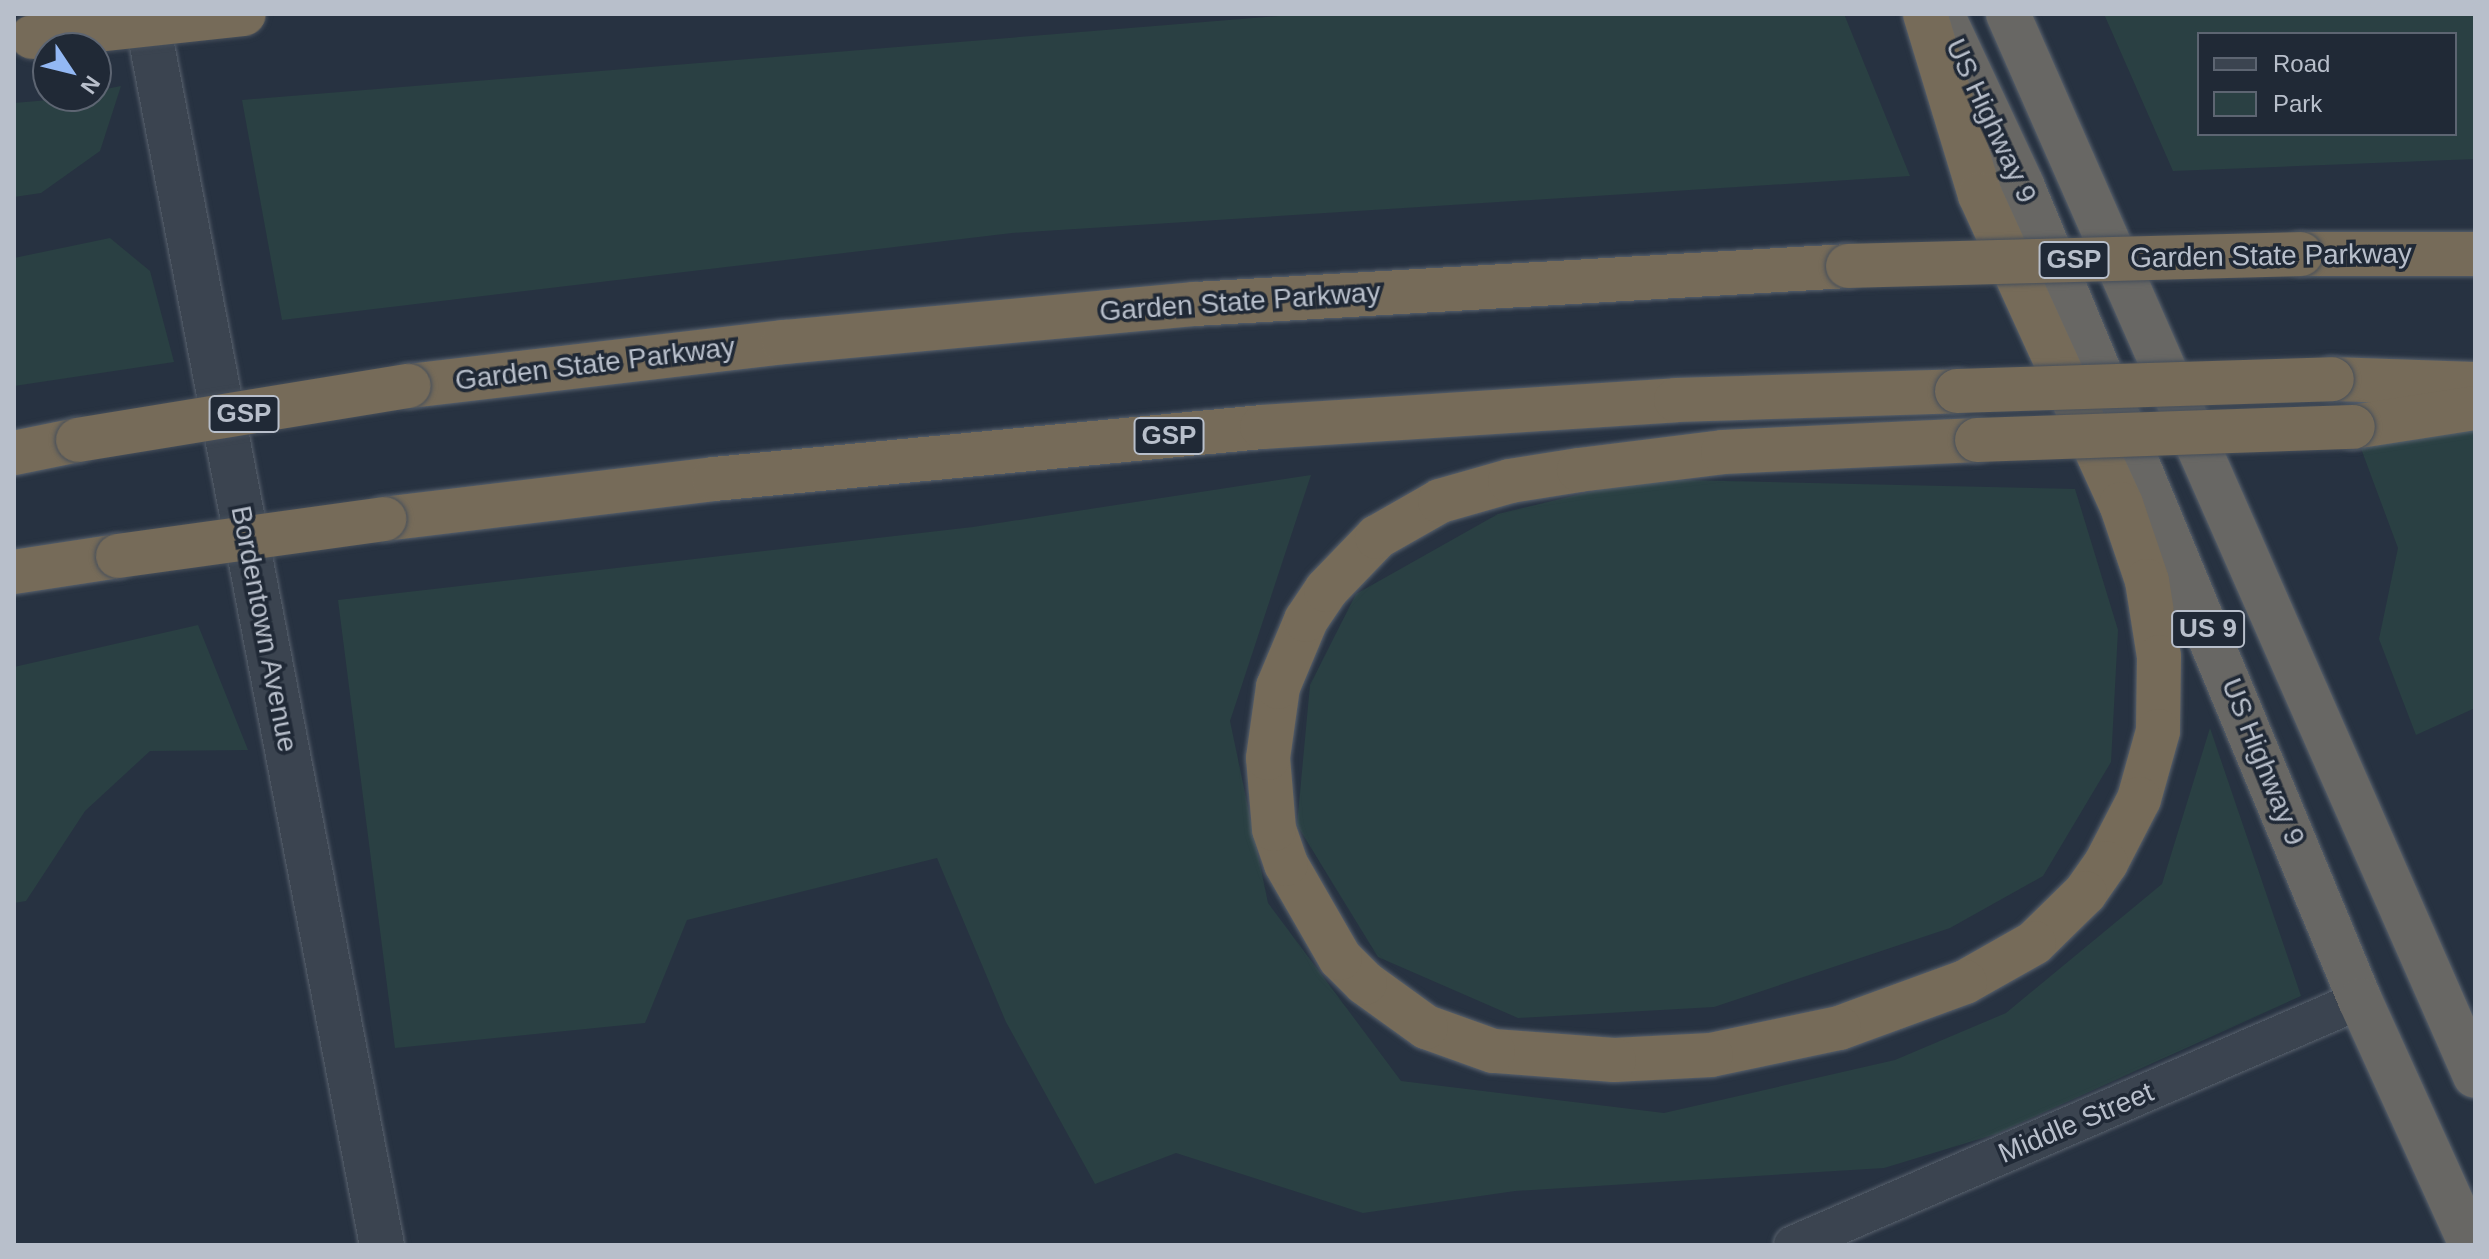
<!DOCTYPE html>
<html>
<head>
<meta charset="utf-8">
<style>
  body { margin:0 }
  #map { position:relative; width:2489px; height:1259px; overflow:hidden; background:#273241; font-family:Arial,sans-serif }
  div>[style] { position:absolute }
  [style*='--x'] { left:calc(var(--x)*1px); top:calc(var(--y)*1px); width:calc(var(--w)*1px); rotate:calc(var(--a)*1deg) }
  .green>* { inset:0; background:#2a4043 }
  .roads { filter:drop-shadow(0 0 2px #59626e) drop-shadow(0 0 2px #59626e) }
  .minor>* { height:38px; margin:-19px; padding:0 19px; transform-origin:19px; border-radius:19px; background:#3b4450 }
  .tertiary>* { height:44px; margin:-22px; padding:0 22px; transform-origin:22px; border-radius:22px; background:#3b4450 }
  .trunk>* { height:44px; margin:-22px; padding:0 22px; transform-origin:22px; border-radius:22px; background:#686764 }
  .motorway>* { height:44px; margin:-22px; padding:0 22px; transform-origin:22px; border-radius:22px; background:#766b59 }
  .bridges { filter:drop-shadow(0 0 2px #464f5b) drop-shadow(0 0 2px #464f5b) }
  .motorway-bridge>* { height:44px; margin:-22px; padding:0 22px; transform-origin:22px; border-radius:22px; background:#766b59 }
  span { translate:-50% -50%; white-space:nowrap; text-align:center; line-height:1.15; -webkit-text-stroke:7px #202936; paint-order:stroke }
  .shield-label span { padding:2px 6px; background:#202936; border:2px solid; border-radius:6px; -webkit-text-stroke-width:0 }
  .shield-label { font-size:26px; color:#b8bfcb; font-weight:700 }
  .street-label { font-size:28px; color:#b8bfcb }
  .frame { position:absolute; inset:0; border:16px solid #b8bfcb; pointer-events:none }
  .legend { position:absolute; left:2197px; top:32px; width:260px; height:104px; box-sizing:border-box; background:#202936; border:2px solid #5d6572; margin:0; padding:10px 14px; list-style:none; font-size:24px; color:#b8bfcb }
  .legend li { display:flex; align-items:center; gap:16px; height:40px }
  .legend b { width:40px; border:2px solid #5d6572 }
  .north { position:absolute; left:32px; top:32px; width:80px; height:80px; box-sizing:border-box; background:#202936; border:2px solid #5d6572; border-radius:50%; rotate:125deg; font-size:22px; font-weight:700; line-height:32px; text-align:center; color:#b8bfcb }
  .north::after { content:''; display:block; margin:auto; width:28px; height:36px; background:#93b8f4; clip-path:polygon(50% 0,100% 100%,50% 72%,0 100%) }
</style>
</head>
<body>
<div id="map">
  <div class="green">
    <div style="clip-path:polygon(1304px 14px,1844px 14px,1910px 176px,1012px 233px,282px 320px,242px 100px)"></div>
    <div style="clip-path:polygon(evenodd,2104px 14px,2475px 14px,2475px 159px,2173px 171px,2104px 14px,2455px 34px,2455px 134px,2199px 134px,2199px 34px,2455px 34px)"></div>
    <div style="clip-path:polygon(121px 86px,100px 151px,41px 193px,14px 197px,14px 103px,96px 96px,96px 91px)"></div>
    <div style="clip-path:polygon(110px 238px,150px 271px,174px 362px,14px 386px,14px 258px)"></div>
    <div style="clip-path:polygon(2475px 408px,2475px 708px,2416px 735px,2379px 639px,2398px 548px,2353px 427px)"></div>
    <div style="clip-path:polygon(1311px 475px,1230px 721px,1268px 903px,1401px 1081px,1664px 1113px,1895px 1060px,2006px 1013px,2162px 884px,2210px 728px,2301px 996px,1996px 1134px,1884px 1168px,1515px 1191px,1363px 1213px,1176px 1153px,1095px 1184px,1006px 1022px,937px 858px,687px 920px,645px 1023px,395px 1048px,338px 600px,973px 527px)"></div>
    <div style="clip-path:polygon(1643px 479px,2075px 489px,2118px 630px,2111px 762px,2043px 876px,1950px 928px,1714px 1007px,1518px 1018px,1378px 957px,1297px 825px,1310px 685px,1356px 594px,1498px 514px)"></div>
    <div style="clip-path:polygon(198px 625px,248px 750px,150px 751px,85px 811px,26px 901px,14px 903px,14px 667px)"></div>
  </div>
  <div class="roads">
    <div class="minor">
      <div style="--x:1793;--y:1245;--w:618;--a:-23.37"></div>
    </div>
    <div class="tertiary">
      <div style="--x:146;--y:14;--w:1253;--a:79.15"></div>
    </div>
    <div class="trunk">
      <div style="--x:1942;--y:14;--w:189;--a:64.9"></div>
      <div style="--x:2022;--y:185;--w:882;--a:67.48"></div>
      <div style="--x:2360;--y:1000;--w:269;--a:65.6"></div>
      <div style="--x:2008;--y:14;--w:1160;--a:66.26"></div>
    </div>
    <div class="motorway">
      <div style="--x:1925;--y:14;--w:189;--a:73.1"></div>
      <div style="--x:1980;--y:195;--w:340;--a:65.5"></div>
      <div style="--x:2121;--y:504;--w:81;--a:71.3"></div>
      <div style="--x:2147;--y:581;--w:77;--a:81"></div>
      <div style="--x:2159;--y:657;--w:74;--a:90.8"></div>
      <div style="--x:2158;--y:731;--w:71;--a:105.6"></div>
      <div style="--x:2139;--y:799;--w:72;--a:117.3"></div>
      <div style="--x:2106;--y:863;--w:37;--a:125"></div>
      <div style="--x:2085;--y:893;--w:71;--a:135.6"></div>
      <div style="--x:2034;--y:943;--w:79;--a:150.5"></div>
      <div style="--x:1965;--y:982;--w:134;--a:159.9"></div>
      <div style="--x:1839;--y:1028;--w:131;--a:168.1"></div>
      <div style="--x:1711;--y:1055;--w:97;--a:177"></div>
      <div style="--x:1614;--y:1060;--w:121;--a:-175.7"></div>
      <div style="--x:1493;--y:1051;--w:71;--a:-160.3"></div>
      <div style="--x:1426;--y:1027;--w:75;--a:-144.2"></div>
      <div style="--x:1365;--y:983;--w:35;--a:-135"></div>
      <div style="--x:1340;--y:958;--w:108;--a:-119.9"></div>
      <div style="--x:1286;--y:864;--w:37;--a:-109"></div>
      <div style="--x:1274;--y:829;--w:71;--a:-94.8"></div>
      <div style="--x:1268;--y:758;--w:72;--a:-82"></div>
      <div style="--x:1278;--y:687;--w:73;--a:-67.3"></div>
      <div style="--x:1306;--y:620;--w:36;--a:-56"></div>
      <div style="--x:1326;--y:590;--w:74;--a:-46.1"></div>
      <div style="--x:1377;--y:537;--w:73;--a:-29.7"></div>
      <div style="--x:1440;--y:501;--w:73;--a:-15.9"></div>
      <div style="--x:1510;--y:481;--w:70;--a:-9.1"></div>
      <div style="--x:1579;--y:470;--w:145;--a:-7.1"></div>
      <div style="--x:1723;--y:452;--w:254;--a:-2.7"></div>
      <div style="--x:2301;--y:254;--w:174;--a:0"></div>
      <div style="--x:2332;--y:379;--w:143;--a:2"></div>
      <div style="--x:409;--y:386;--w:378;--a:-6.7"></div>
      <div style="--x:784;--y:342;--w:413;--a:-5.3"></div>
      <div style="--x:1195;--y:304;--w:654;--a:-3.33"></div>
      <div style="--x:2353;--y:427;--w:123;--a:-8.9"></div>
      <div style="--x:14;--y:453;--w:65;--a:-11.5"></div>
      <div style="--x:384;--y:519;--w:332;--a:-6.9"></div>
      <div style="--x:714;--y:479;--w:550;--a:-5.42"></div>
      <div style="--x:1262;--y:427;--w:415;--a:-3.7"></div>
      <div style="--x:1676;--y:400;--w:281;--a:-1.8"></div>
      <div style="--x:14;--y:572;--w:105;--a:-8.7"></div>
    </div>
  </div>
  <div class="bridges">
    <div class="motorway-bridge">
      <div style="--x:32;--y:37;--w:213;--a:-6.2"></div>
      <div style="--x:1848;--y:266;--w:453;--a:-1.5"></div>
      <div style="--x:1957;--y:391;--w:375;--a:-1.8"></div>
      <div style="--x:78;--y:440;--w:335;--a:-9.3"></div>
      <div style="--x:1977;--y:440;--w:376;--a:-2"></div>
      <div style="--x:118;--y:556;--w:269;--a:-7.9"></div>
    </div>
  </div>
  <div class="shield-label">
    <span style="left:2074px;top:260px">GSP</span>
    <span style="left:244px;top:414px">GSP</span>
    <span style="left:1169px;top:436px">GSP</span>
    <span style="left:2208px;top:629px">US 9</span>
  </div>
  <div class="street-label">
    <span style="left:1991px;top:121px;rotate:65deg">US Highway 9</span>
    <span style="left:2271px;top:256px;rotate:-1deg">Garden State Parkway</span>
    <span style="left:1240px;top:302px;rotate:-4deg">Garden State Parkway</span>
    <span style="left:595px;top:364px;rotate:-7deg">Garden State Parkway</span>
    <span style="left:264px;top:629px;rotate:79deg">Bordentown Avenue</span>
    <span style="left:2263px;top:762px;rotate:68deg">US Highway 9</span>
    <span style="left:2076px;top:1123px;rotate:-23deg">Middle Street</span>
  </div>
  <div class="frame"></div>
  <ul class="legend">
  <li><b style="height:10px;background:#3b4450"></b>Road</li>
  <li><b style="height:22px;background:#2a4043"></b>Park</li>
  </ul>
  <div class="north">N</div>
</div>
</body>
</html>
